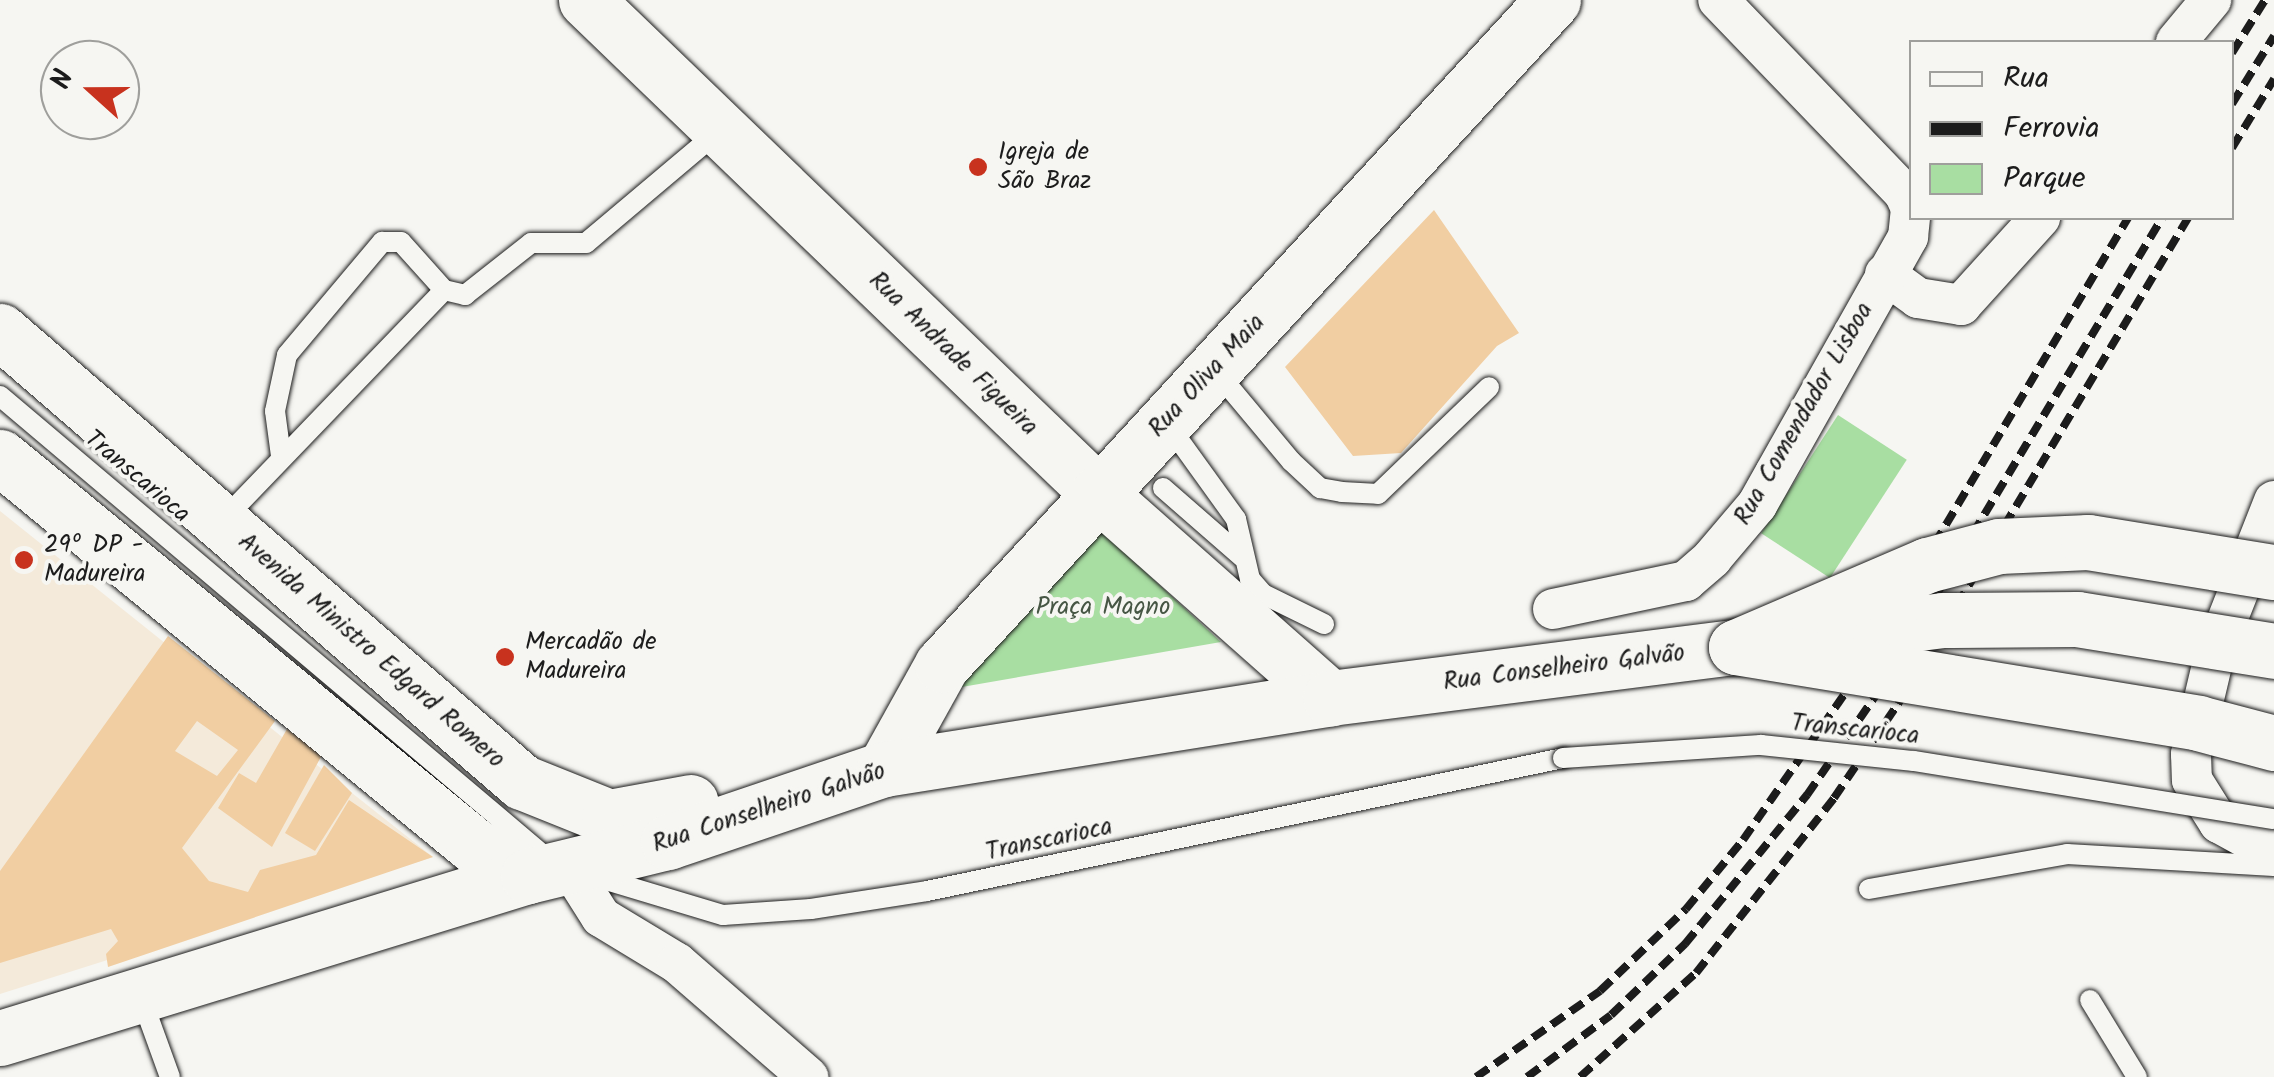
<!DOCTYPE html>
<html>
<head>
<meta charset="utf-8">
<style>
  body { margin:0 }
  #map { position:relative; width:2274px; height:1077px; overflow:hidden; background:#f6f6f2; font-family:Kalam,sans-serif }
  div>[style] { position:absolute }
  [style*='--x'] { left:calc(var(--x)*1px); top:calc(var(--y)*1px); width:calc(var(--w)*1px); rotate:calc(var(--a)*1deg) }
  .built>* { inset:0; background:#f4eada }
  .green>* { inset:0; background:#a8dea2; transform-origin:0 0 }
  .building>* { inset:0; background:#f1cea2 }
  .roads { filter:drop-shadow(0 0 2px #1c1c1c) drop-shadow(0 0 2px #1c1c1c) }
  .lane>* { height:20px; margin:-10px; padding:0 10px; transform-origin:10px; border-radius:10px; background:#f6f6f2 }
  .street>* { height:40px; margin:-20px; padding:0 20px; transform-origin:20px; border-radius:20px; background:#f6f6f2 }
  .secondary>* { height:55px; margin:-27.5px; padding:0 27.5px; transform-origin:27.5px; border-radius:27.5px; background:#f6f6f2 }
  .primary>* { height:55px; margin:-27.5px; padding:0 27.5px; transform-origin:27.5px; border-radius:27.5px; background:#f6f6f2 }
  .rail>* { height:8px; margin-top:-4px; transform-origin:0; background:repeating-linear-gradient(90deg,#1c1c1c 0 15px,transparent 0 23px) }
  .bridges { filter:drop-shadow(0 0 2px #1c1c1c) drop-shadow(0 0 2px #1c1c1c) }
  .lane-bridge>* { height:20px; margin:-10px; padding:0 10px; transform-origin:10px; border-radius:10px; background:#f6f6f2 }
  .primary-bridge>* { height:55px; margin:-27.5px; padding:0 27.5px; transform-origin:27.5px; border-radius:27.5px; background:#f6f6f2 }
  .dots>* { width:28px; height:28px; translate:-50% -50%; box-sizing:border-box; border:5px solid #f6f6f2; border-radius:50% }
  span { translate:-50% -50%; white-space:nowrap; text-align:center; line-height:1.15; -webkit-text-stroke:8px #f6f6f2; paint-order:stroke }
  .poi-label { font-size:25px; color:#1c1c1c }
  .left { translate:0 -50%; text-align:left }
  .street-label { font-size:25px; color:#1c1c1c }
  .park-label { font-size:25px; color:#465644 }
  .legend { position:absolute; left:1909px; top:40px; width:325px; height:180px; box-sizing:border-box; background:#f6f6f2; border:2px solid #9f9f9c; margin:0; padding:12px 18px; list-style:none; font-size:30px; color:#1c1c1c }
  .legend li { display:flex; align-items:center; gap:20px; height:50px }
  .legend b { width:50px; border:2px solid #9f9f9c }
  .north { position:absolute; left:40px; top:40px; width:100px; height:100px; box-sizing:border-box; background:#f6f6f2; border:2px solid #9f9f9c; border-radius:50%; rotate:291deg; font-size:28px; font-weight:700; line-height:40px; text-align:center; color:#1c1c1c }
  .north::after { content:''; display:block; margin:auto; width:35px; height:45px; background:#c8321e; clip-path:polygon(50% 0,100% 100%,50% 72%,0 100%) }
</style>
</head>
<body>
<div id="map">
  <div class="built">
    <div style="clip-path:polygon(0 511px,352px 793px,433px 857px,0 994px)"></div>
  </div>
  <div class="green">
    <div style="left:1838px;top:415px;width:82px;height:141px;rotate:33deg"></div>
    <div style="clip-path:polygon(1100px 530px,1221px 642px,956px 688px)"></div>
  </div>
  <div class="building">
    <div style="clip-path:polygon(1434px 210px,1519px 333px,1497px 346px,1401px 453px,1353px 456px,1285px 367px)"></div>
    <div style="clip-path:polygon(evenodd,168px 636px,275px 721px,182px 848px,209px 881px,248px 892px,260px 870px,316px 855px,349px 800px,433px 857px,108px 967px,106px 954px,118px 941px,111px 929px,0 963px,0 871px,168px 636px,197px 721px,238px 750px,217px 776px,175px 751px,197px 721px)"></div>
    <div style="clip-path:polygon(287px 729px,322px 755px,272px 847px,218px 808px,239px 773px,256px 783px)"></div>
    <div style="clip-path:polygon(324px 765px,352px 793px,315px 851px,285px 833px)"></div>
  </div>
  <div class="roads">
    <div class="lane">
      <div style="--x:1215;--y:370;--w:119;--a:50.1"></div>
      <div style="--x:1291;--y:461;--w:40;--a:43"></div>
      <div style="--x:1320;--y:488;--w:22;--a:10"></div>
      <div style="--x:1342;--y:492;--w:36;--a:3"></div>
      <div style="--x:1378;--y:494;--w:154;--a:-43.9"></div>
      <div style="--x:0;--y:396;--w:710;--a:40.2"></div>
      <div style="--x:1166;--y:422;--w:120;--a:54.2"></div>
      <div style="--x:1236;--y:519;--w:62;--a:76.9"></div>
      <div style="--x:1250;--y:579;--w:20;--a:49"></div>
      <div style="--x:1263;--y:594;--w:68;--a:26.2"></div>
      <div style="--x:281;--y:456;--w:45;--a:-97.6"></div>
      <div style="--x:275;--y:411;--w:57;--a:-77.9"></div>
      <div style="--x:287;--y:355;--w:148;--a:-49.9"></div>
      <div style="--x:382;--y:242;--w:19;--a:0"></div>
      <div style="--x:401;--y:242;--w:64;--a:48.1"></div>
      <div style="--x:1163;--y:488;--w:105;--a:41.1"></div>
      <div style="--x:223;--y:520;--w:319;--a:-46.1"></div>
      <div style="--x:444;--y:290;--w:22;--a:13"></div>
      <div style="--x:465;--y:295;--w:84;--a:-38.2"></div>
      <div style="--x:531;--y:243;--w:55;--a:0"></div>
      <div style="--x:586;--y:243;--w:172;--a:-40.1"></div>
      <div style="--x:586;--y:874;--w:143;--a:16.7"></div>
      <div style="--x:723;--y:915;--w:88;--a:-3.9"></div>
      <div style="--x:811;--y:909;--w:117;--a:-8.8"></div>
      <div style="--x:927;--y:891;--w:650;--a:-11.81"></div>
      <div style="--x:1869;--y:889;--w:201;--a:-10"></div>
      <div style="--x:2067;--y:854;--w:207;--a:3.3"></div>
      <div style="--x:141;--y:997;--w:85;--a:70.1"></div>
      <div style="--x:2090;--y:1000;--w:90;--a:58.6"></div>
    </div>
    <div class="street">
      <div style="--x:2176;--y:42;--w:55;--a:-50.2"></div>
      <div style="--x:1885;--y:274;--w:41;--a:36"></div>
      <div style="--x:1918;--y:298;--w:44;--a:9.2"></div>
      <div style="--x:1961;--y:305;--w:118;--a:-47.8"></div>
      <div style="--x:2274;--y:501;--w:158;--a:111.5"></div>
      <div style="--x:2216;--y:648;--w:109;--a:103.3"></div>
      <div style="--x:2191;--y:754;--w:26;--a:88"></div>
      <div style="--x:2192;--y:780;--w:51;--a:57.9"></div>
      <div style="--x:2219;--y:823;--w:63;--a:28.6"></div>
      <div style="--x:1553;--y:609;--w:136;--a:-11.9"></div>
      <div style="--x:1686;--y:581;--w:35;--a:-41"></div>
      <div style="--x:1712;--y:558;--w:70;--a:-49.7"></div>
      <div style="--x:1757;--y:505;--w:308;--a:-60.6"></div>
      <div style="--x:1908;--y:237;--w:29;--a:-84"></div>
      <div style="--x:1911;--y:208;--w:17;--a:-115"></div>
      <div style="--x:1904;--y:193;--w:268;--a:-133.9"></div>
      <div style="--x:570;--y:868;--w:58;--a:57.7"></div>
      <div style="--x:601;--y:917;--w:89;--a:31.2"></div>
      <div style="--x:677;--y:963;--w:174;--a:41"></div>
    </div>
    <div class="secondary">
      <div style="--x:586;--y:0;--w:711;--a:43.92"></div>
      <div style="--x:1098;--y:493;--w:310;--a:41.5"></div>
      <div style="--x:884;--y:769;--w:119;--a:-60.9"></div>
      <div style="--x:942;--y:665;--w:903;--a:-47.42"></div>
    </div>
    <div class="primary">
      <div style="--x:0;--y:331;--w:690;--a:40.83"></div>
      <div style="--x:522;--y:782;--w:94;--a:21.9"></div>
      <div style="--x:609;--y:817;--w:83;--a:-10.4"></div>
      <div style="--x:0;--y:457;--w:612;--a:39.36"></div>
      <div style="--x:473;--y:845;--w:63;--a:29.4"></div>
      <div style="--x:0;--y:1038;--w:552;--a:-17.06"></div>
      <div style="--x:528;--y:876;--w:144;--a:-13.7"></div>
      <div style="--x:668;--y:842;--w:228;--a:-18.7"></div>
      <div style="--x:884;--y:769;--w:452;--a:-9"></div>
      <div style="--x:1330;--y:698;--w:409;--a:-7.2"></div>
    </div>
  </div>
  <div class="rail">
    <div style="--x:2232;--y:53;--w:62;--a:-58.1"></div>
    <div style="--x:2232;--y:104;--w:80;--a:-58.3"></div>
    <div style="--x:2232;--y:148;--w:81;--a:-58.7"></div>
    <div style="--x:1476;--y:1077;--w:151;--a:-34.7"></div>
    <div style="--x:1600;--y:991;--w:119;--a:-43.6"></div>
    <div style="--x:1686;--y:909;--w:89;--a:-50.4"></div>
    <div style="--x:1743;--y:840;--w:191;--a:-55.2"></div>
    <div style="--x:1852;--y:683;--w:541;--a:-59.31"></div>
    <div style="--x:1527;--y:1077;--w:104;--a:-36.4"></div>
    <div style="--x:1611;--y:1015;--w:103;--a:-43.8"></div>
    <div style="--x:1685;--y:944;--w:193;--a:-50.7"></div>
    <div style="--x:1807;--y:795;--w:125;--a:-55.4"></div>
    <div style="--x:1878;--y:692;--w:553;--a:-59.07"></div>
    <div style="--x:1580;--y:1077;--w:156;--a:-41.9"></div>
    <div style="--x:1696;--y:973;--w:223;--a:-51.7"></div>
    <div style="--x:1834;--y:798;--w:114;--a:-55.8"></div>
    <div style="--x:1898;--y:704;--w:566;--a:-59.18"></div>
  </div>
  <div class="bridges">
    <div class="lane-bridge">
      <div style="--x:1563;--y:758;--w:198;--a:-3.8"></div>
      <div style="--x:1761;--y:745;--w:154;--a:6"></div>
      <div style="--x:1914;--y:761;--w:365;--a:9.2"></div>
    </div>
    <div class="primary-bridge">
      <div style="--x:1803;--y:638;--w:141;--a:-7.3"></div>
      <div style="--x:1943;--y:620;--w:134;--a:-0.4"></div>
      <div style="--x:2077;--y:619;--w:200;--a:9.2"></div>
      <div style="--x:1736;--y:647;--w:208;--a:-23.2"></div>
      <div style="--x:1927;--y:565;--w:74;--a:-14.8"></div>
      <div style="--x:1999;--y:546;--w:89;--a:-2.6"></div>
      <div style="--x:2088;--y:542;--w:188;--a:9.2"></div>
      <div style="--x:1736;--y:647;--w:468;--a:9.3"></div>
      <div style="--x:2198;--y:723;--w:79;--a:14.7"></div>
    </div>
  </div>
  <div class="dots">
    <div style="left:978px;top:167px;background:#c8321e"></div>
    <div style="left:24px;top:560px;background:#c8321e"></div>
    <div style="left:505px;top:657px;background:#c8321e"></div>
  </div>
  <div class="poi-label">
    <span class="left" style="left:998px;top:167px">Igreja de<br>São Braz</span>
    <span class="left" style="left:44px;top:560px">29º DP -<br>Madureira</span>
    <span class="left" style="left:525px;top:657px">Mercadão de<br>Madureira</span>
  </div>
  <div class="street-label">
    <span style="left:953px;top:354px;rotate:44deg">Rua Andrade Figueira</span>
    <span style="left:1207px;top:376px;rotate:-47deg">Rua Oliva Maia</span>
    <span style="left:1804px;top:414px;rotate:-60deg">Rua Comendador Lisboa</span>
    <span style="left:137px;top:477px;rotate:40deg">Transcarioca</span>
    <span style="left:371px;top:651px;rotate:41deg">Avenida Ministro Edgard Romero</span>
    <span style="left:1564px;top:668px;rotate:-7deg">Rua Conselheiro Galvão</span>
    <span style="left:1855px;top:730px;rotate:6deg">Transcarioca</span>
    <span style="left:769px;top:808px;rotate:-18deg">Rua Conselheiro Galvão</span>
    <span style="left:1049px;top:840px;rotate:-12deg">Transcarioca</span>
  </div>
  <div class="park-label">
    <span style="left:1103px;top:607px">Praça Magno</span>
  </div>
  <ul class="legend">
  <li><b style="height:12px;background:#f6f6f2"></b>Rua</li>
  <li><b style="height:12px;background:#1c1c1c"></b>Ferrovia</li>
  <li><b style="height:28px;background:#a8dea2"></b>Parque</li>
  </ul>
  <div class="north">N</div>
</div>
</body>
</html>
